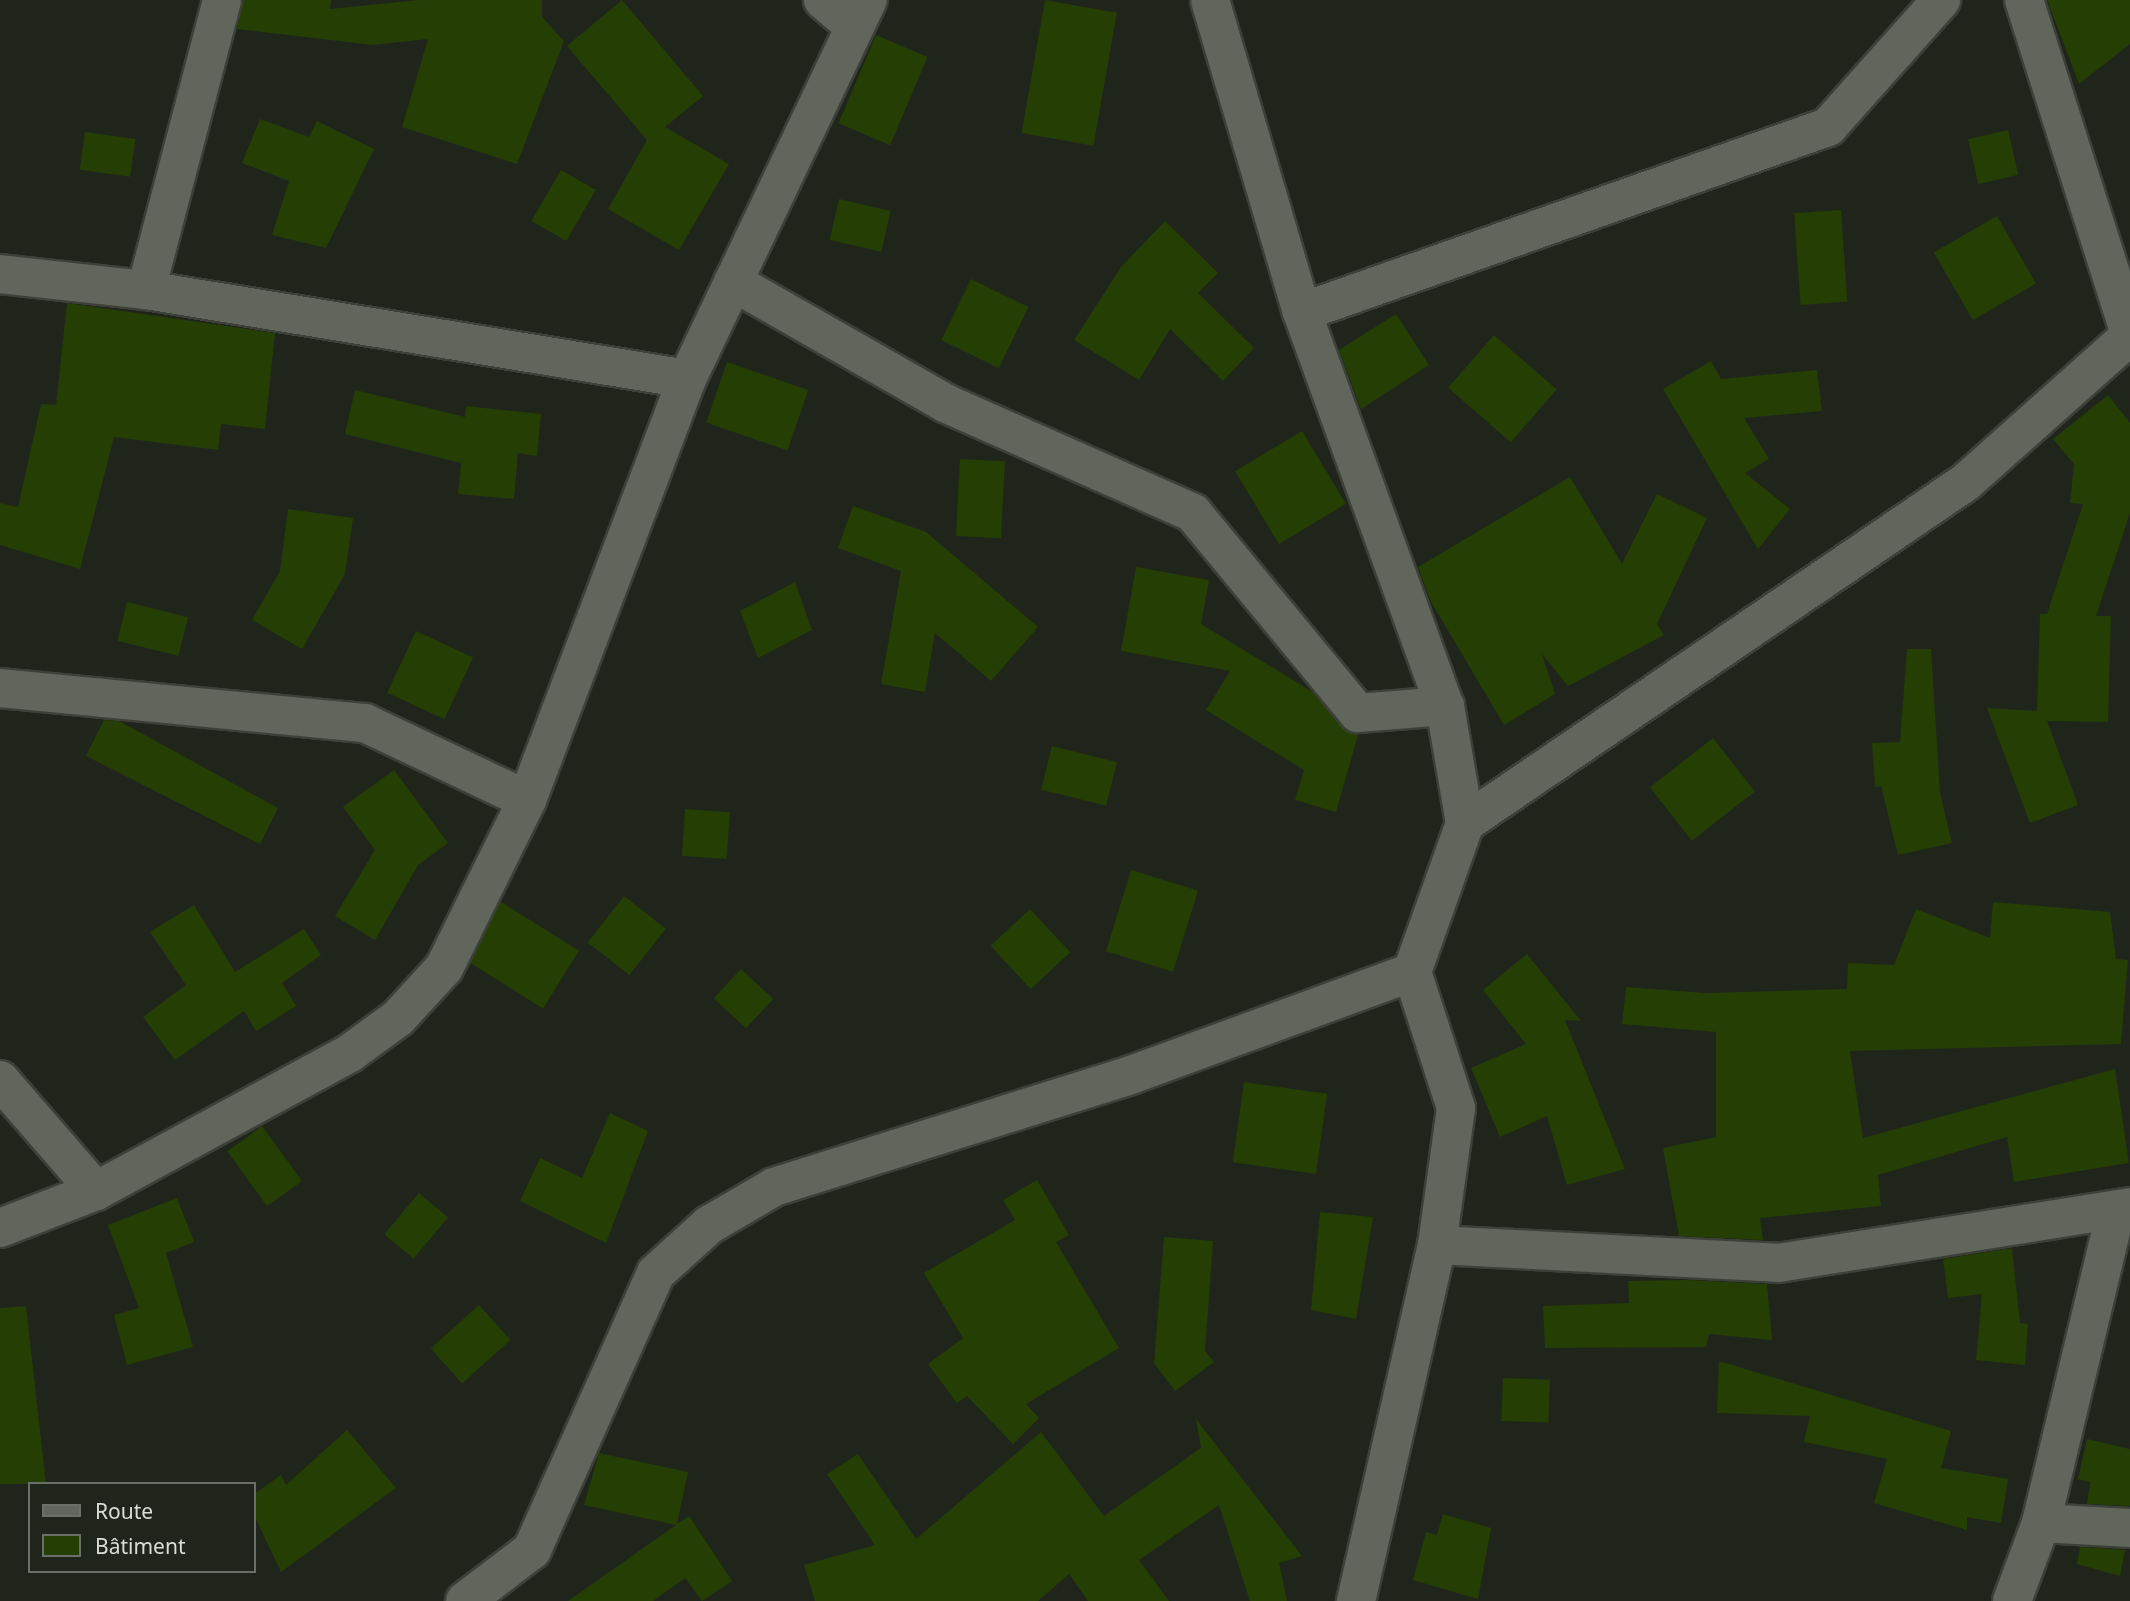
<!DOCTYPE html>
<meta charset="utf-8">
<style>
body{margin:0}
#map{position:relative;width:2130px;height:1601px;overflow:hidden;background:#20251c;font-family:"Noto Sans",sans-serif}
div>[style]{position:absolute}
.building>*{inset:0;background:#243e04;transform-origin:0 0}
.roads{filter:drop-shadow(2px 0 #3c4038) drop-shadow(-2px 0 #3c4038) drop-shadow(0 2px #3c4038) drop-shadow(0 -2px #3c4038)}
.minor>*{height:38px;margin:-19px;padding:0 19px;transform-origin:19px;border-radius:19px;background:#60665b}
span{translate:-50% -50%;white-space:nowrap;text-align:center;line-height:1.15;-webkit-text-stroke:6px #20251c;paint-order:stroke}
.legend{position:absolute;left:28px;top:1482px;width:228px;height:91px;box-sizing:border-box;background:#20251c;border:2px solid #6a6f67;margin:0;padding:9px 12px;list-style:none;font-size:21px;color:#d9ddd7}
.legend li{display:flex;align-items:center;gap:14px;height:35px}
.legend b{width:35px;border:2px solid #6a6f67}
</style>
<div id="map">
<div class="building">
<div style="clip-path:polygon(243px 0,331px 0,330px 9px,419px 0,542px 0,542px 17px,564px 41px,517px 164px,402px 127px,428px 39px,373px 45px,237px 29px)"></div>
<div style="clip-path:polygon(622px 0,703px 96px,665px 127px,729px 164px,679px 250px,608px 209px,647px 140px,567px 46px)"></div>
<div style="left:1045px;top:0;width:73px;height:135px;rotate:10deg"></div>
<div style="clip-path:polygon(2047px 0,2130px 0,2130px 44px,2079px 84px)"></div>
<div style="left:876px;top:35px;width:56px;height:96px;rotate:23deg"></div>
<div style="clip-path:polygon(260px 119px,309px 137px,317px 121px,374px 149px,326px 248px,272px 235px,289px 181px,242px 163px)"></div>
<div style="left:2008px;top:130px;width:46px;height:41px;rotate:77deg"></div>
<div style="left:85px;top:132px;width:51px;height:38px;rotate:8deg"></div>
<div style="left:561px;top:170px;width:40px;height:59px;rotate:30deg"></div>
<div style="left:839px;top:199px;width:53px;height:42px;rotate:13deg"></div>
<div style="left:1841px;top:210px;width:92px;height:47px;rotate:86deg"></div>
<div style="left:1997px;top:216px;width:78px;height:73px;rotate:60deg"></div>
<div style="clip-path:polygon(1165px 221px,1218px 273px,1198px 293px,1254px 348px,1223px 381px,1170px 329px,1139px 380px,1074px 340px,1121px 267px)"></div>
<div style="left:971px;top:279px;width:64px;height:68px;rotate:26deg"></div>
<div style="clip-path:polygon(67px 303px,275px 333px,265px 429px,221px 424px,218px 450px,114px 437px,80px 569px,0 545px,0 503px,18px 507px,41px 404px,56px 405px)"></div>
<div style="clip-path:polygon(1396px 314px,1429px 365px,1361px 409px,1339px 350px)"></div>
<div style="left:1494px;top:335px;width:83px;height:70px;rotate:41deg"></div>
<div style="clip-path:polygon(1711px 361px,1721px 379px,1817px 370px,1822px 411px,1744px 418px,1769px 459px,1745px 473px,1790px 509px,1758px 549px,1663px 389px)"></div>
<div style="left:727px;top:362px;width:86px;height:64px;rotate:19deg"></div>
<div style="clip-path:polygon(355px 390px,465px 417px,466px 406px,541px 414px,537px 456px,518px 453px,514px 499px,458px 494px,461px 463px,345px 434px)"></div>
<div style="clip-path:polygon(2108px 395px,2130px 423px,2130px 513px,2096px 616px,2111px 616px,2108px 722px,2047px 721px,2078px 805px,2030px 823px,1987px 708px,2037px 711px,2040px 614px,2047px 614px,2083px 504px,2070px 503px,2074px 464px,2053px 439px)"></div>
<div style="left:1302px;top:431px;width:85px;height:78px;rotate:59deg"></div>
<div style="left:960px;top:459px;width:45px;height:77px;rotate:3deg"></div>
<div style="clip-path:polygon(1570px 477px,1622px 564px,1657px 494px,1707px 518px,1657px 624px,1664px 635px,1568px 686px,1542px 654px,1555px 694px,1504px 725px,1430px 600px,1418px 567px)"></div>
<div style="clip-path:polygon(853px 506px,926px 532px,1038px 627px,991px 681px,935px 633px,925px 692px,881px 684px,901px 571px,838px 548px)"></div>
<div style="clip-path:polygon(288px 509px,353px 518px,345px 574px,302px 649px,252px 620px,280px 571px)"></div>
<div style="clip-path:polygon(1136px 567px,1209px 580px,1201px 624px,1311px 691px,1342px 727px,1358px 735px,1336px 812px,1295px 800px,1304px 770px,1206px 710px,1230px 671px,1121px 651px)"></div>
<div style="clip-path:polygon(795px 582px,812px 630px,758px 658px,740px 611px)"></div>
<div style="left:127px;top:602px;width:63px;height:40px;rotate:14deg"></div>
<div style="left:416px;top:631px;width:63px;height:68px;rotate:25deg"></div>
<div style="clip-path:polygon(1907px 649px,1931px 649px,1940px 793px,1952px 843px,1898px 855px,1881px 786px,1875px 787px,1872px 743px,1900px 742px)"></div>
<div style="clip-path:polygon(104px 720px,119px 721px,278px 808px,260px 844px,86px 756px)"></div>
<div style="left:1713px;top:738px;width:68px;height:80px;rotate:52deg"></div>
<div style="left:1052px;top:746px;width:67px;height:45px;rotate:14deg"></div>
<div style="clip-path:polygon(394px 770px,448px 843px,418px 865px,375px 940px,335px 916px,375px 850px,343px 807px)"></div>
<div style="left:685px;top:809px;width:45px;height:47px;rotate:4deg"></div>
<div style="left:1131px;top:870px;width:70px;height:85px;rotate:17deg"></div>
<div style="left:624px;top:896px;width:53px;height:59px;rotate:38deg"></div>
<div style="left:501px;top:902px;width:92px;height:68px;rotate:32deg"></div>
<div style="clip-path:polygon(1993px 902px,2110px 912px,2116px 959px,2128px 960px,2121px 1044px,1850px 1051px,1863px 1138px,2115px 1069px,2129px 1163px,2014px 1182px,2007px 1137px,1878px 1175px,1881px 1206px,1760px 1218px,1763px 1240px,1679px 1236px,1663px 1148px,1716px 1137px,1716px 1032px,1622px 1024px,1626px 987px,1705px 993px,1847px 989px,1848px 963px,1894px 965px,1916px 909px,1990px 938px)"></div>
<div style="clip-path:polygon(194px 905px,235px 972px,304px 929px,321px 955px,282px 983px,296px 1006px,256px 1031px,244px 1011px,175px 1060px,143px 1017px,186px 985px,150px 932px)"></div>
<div style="left:1030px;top:909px;width:59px;height:54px;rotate:47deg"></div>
<div style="clip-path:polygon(1527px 954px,1581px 1021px,1565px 1020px,1625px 1169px,1567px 1185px,1547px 1116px,1500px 1137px,1471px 1068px,1526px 1044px,1483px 990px)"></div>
<div style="left:741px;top:969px;width:44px;height:40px;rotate:43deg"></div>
<div style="left:1244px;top:1082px;width:84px;height:81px;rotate:8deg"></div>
<div style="clip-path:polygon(610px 1113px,648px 1131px,606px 1243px,520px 1201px,540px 1158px,582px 1178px)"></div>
<div style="left:262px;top:1126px;width:68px;height:43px;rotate:54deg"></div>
<div style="clip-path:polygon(1037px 1180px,1069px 1235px,1056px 1242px,1119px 1348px,1026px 1404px,1039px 1418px,1013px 1444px,967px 1396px,957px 1403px,928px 1364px,963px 1338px,924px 1273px,1015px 1220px,1003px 1200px)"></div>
<div style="left:419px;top:1193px;width:38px;height:54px;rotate:40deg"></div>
<div style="clip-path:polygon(177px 1198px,194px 1242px,166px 1253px,193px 1347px,127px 1365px,114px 1315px,139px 1308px,108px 1225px)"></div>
<div style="clip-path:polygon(1320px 1212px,1373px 1217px,1356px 1319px,1311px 1310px)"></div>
<div style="clip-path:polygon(1164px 1237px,1213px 1241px,1205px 1351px,1214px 1362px,1175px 1391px,1154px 1363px)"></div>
<div style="clip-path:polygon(2012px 1248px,2020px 1323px,2028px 1324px,2025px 1365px,1976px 1360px,1982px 1294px,1948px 1298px,1943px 1259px)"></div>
<div style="clip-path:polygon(1688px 1280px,1767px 1284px,1772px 1340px,1709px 1334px,1706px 1347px,1545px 1348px,1543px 1306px,1629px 1303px,1628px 1281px)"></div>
<div style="left:479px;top:1305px;width:47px;height:65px;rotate:48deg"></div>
<div style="clip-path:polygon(26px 1306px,46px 1484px,0 1484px,0 1308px)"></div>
<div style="clip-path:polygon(1719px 1361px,1951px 1431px,1941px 1468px,2008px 1479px,2001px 1523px,1967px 1517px,1967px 1530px,1874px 1503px,1887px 1459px,1804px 1442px,1810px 1416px,1717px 1413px)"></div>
<div style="left:1503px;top:1378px;width:47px;height:43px;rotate:2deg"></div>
<div style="clip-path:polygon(1196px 1419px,1302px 1556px,1279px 1563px,1287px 1601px,1250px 1601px,1219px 1505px,1139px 1560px,1169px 1601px,1088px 1601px,1069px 1574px,1038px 1601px,815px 1601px,804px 1565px,875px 1545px,827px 1474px,858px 1454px,916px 1539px,1041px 1432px,1104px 1516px,1201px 1448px)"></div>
<div style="clip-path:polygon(347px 1430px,396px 1488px,281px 1572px,254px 1515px,254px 1494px,281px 1475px,286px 1485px)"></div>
<div style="clip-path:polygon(2087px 1439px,2130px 1449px,2130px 1506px,2087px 1504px,2090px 1482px,2078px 1479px)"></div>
<div style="clip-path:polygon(599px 1453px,688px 1472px,677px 1524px,689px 1516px,732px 1581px,702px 1601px,685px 1578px,653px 1601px,568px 1601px,676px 1525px,584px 1505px)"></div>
<div style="clip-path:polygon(1443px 1514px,1491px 1528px,1478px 1599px,1413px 1580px,1426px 1532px,1437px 1535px)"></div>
<div style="clip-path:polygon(2080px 1547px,2125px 1550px,2120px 1576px,2077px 1564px)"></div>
</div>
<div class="roads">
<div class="minor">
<div style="left:823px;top:0;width:40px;rotate:40deg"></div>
<div style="left:1210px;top:0;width:325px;rotate:73.6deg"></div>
<div style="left:1302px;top:312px;width:419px;rotate:70.1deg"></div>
<div style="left:1445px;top:706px;width:119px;rotate:80.3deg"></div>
<div style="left:2024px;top:0;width:350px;rotate:72.4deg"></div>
<div style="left:0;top:274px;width:147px;rotate:6.3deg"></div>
<div style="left:146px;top:290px;width:548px;rotate:9.34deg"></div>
<div style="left:733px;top:282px;width:244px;rotate:29.7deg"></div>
<div style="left:945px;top:403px;width:271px;rotate:23.9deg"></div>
<div style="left:1193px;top:513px;width:259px;rotate:50.5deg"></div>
<div style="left:1358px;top:713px;width:87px;rotate:-4.6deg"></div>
<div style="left:146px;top:290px;width:300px;rotate:-75.3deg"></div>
<div style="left:1302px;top:312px;width:558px;rotate:-19.38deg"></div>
<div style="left:1828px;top:127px;width:170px;rotate:-48.3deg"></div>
<div style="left:0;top:688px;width:367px;rotate:5.5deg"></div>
<div style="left:365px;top:723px;width:179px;rotate:25.4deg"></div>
<div style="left:0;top:1080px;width:147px;rotate:49.1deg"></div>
<div style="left:0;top:1228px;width:103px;rotate:-21.1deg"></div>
<div style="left:96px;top:1191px;width:289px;rotate:-28.5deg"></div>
<div style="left:350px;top:1053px;width:59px;rotate:-36.1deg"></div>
<div style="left:398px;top:1018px;width:68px;rotate:-47.4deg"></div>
<div style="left:444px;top:968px;width:187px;rotate:-63.7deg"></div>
<div style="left:527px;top:800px;width:450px;rotate:-69.2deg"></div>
<div style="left:687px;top:379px;width:420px;rotate:-64.5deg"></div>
<div style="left:1437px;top:1245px;width:341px;rotate:3deg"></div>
<div style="left:1778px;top:1263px;width:356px;rotate:-9deg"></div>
<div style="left:2041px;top:1523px;width:89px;rotate:3.2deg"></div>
<div style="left:465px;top:1601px;width:84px;rotate:-37.3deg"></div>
<div style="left:532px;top:1550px;width:303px;rotate:-65.9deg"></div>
<div style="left:656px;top:1273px;width:72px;rotate:-42.2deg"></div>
<div style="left:709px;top:1225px;width:75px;rotate:-30.3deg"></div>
<div style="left:774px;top:1187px;width:374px;rotate:-17.4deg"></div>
<div style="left:1131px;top:1075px;width:299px;rotate:-20.1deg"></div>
<div style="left:1356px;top:1601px;width:365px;rotate:-77.2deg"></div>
<div style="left:1437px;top:1245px;width:138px;rotate:-82.1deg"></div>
<div style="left:1456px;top:1108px;width:143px;rotate:-107.9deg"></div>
<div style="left:1412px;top:972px;width:158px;rotate:-70.4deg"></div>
<div style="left:1465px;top:823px;width:606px;rotate:-34.24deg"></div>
<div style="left:1966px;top:482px;width:220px;rotate:-41.7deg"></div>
<div style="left:2012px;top:1601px;width:83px;rotate:-69.6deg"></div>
<div style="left:2041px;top:1523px;width:322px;rotate:-76.5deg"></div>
</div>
</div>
<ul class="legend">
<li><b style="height:9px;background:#60665b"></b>Route</li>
<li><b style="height:19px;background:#243e04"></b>Bâtiment</li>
</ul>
</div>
